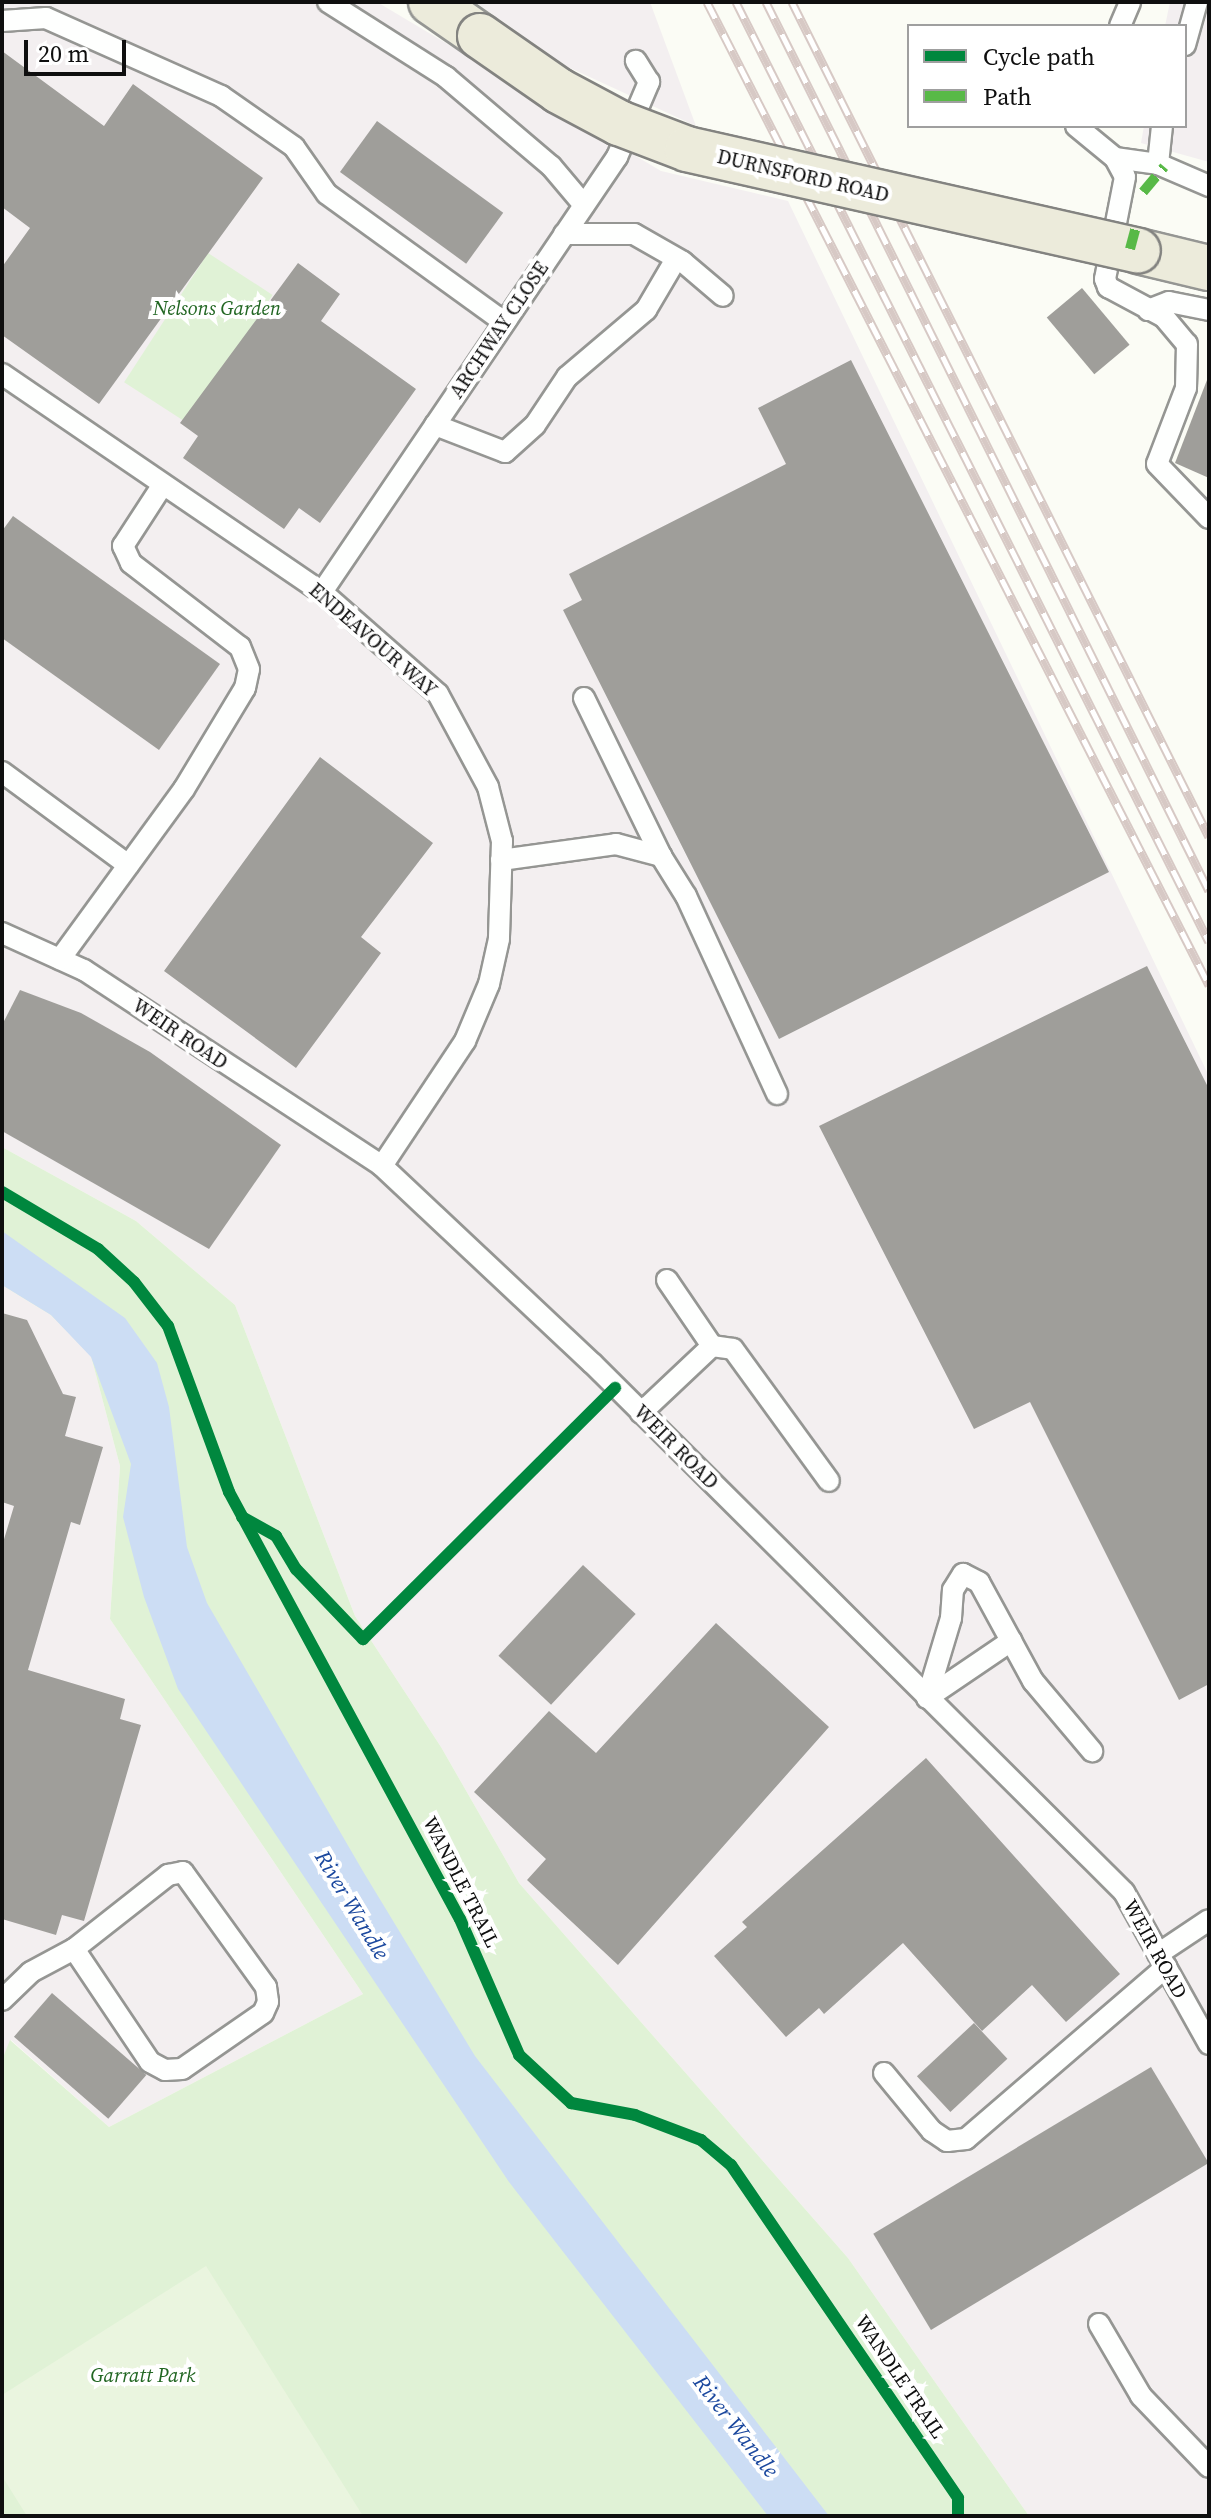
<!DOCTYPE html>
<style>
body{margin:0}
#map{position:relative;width:1211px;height:2518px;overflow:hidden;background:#fbfcf5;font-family:"Source Serif 4",serif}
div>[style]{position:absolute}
.industrial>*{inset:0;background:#f3eff0}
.green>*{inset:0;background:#e0f2d6;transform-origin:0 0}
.pitch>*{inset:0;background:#eaf5df}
.water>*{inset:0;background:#ccddf4}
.building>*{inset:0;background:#9f9e9a;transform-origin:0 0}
.roads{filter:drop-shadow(2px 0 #959693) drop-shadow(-2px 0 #959693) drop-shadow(0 2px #959693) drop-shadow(0 -2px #959693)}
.service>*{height:20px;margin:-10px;padding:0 10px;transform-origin:10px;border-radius:10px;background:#fefffe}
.primary>*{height:44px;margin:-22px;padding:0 22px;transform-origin:22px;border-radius:22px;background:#ecebdb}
.rail>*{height:9px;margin-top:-4.5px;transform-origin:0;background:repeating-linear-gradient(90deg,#fff 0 18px,#d7c9c5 0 36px);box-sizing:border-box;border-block:2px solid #d7c9c5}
.bridges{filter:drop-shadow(2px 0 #838380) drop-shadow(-2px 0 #838380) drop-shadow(0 2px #838380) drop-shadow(0 -2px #838380)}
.primary-bridge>*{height:44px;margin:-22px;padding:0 22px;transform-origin:22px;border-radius:22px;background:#ecebdb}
.quiet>*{height:10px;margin-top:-5px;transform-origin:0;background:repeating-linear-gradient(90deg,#58b947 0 20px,transparent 0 30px)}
.cycleway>*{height:12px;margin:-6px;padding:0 6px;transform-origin:6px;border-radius:6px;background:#00873e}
span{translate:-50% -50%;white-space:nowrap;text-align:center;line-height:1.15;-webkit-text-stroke:8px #fff;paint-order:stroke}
.street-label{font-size:20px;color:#0f0f0f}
.park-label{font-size:20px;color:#216622;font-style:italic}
.water-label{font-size:22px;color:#1b489e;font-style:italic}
.frame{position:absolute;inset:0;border:4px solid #0f0f0f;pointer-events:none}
.legend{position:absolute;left:907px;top:24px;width:280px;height:104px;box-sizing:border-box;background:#fff;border:2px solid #9f9f9f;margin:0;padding:10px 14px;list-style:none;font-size:24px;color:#0f0f0f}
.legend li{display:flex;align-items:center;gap:16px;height:40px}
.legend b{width:40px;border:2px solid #9f9f9f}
.scale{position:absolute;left:24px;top:40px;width:102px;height:36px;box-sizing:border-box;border:4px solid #0f0f0f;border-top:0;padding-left:10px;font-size:24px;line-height:28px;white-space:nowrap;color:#0f0f0f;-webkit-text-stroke:6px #fff;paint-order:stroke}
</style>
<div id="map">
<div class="industrial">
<div style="clip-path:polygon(2px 2px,377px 2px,661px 171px,788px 201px,1209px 1076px,1209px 2516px,1029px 2516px,848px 2258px,519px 1883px,441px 1747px,355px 1616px,235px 1305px,136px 1221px,2px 1147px)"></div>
<div style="clip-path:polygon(475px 2px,650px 2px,696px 126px,568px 67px)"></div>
<div style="clip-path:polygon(1170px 2px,1209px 2px,1209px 162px,1141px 143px,1144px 126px,1185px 126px,1185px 26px,1165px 26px)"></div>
<div style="clip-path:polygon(2px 1285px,51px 1315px,91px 1356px,120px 1466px,110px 1619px,363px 1994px,109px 2127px,11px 2040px,2px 2060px)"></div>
</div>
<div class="green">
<div style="left:208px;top:253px;width:77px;height:154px;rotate:33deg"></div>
<div style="clip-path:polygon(2px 1147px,136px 1221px,235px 1305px,355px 1616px,441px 1747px,519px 1883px,848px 2258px,1029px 2516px,2px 2516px,2px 2060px,10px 2040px,109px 2127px,363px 1994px,110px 1619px,120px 1466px,91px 1356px,51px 1315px,2px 1285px)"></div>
</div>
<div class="pitch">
<div style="clip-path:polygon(206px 2266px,363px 2516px,27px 2516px,2px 2476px,2px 2395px)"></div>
</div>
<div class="water">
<div style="clip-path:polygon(2px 1231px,125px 1318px,157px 1363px,169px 1407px,187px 1547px,207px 1603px,364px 1873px,475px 2056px,829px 2516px,768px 2516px,509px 2182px,178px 1689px,144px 1597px,123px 1517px,131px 1464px,91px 1357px,51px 1315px,2px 1285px)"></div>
</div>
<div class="building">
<div style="clip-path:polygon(2px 51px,104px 126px,133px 84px,263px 178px,99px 404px,2px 335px,2px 267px,30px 228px,2px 207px)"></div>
<div style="left:377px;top:121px;width:156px;height:63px;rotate:36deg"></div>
<div style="clip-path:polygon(298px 263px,340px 294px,321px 321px,416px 389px,320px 523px,299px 508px,284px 529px,183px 458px,198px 436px,180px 423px)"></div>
<div style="left:1082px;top:288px;width:74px;height:46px;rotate:50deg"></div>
<div style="clip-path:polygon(851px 360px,1109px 872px,779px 1039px,563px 610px,582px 600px,569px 574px,786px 464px,758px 408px)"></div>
<div style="clip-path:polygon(1207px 380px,1209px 380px,1209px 478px,1175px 463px)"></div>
<div style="clip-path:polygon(13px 516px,220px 664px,159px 750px,2px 638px,2px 531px)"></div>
<div style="clip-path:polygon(320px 757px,433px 843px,361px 937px,381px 953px,296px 1068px,164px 971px)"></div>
<div style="clip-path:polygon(1147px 966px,1209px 1089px,1209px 1684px,1179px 1700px,1030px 1402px,974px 1429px,819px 1126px)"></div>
<div style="clip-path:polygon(20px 990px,81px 1013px,150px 1052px,281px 1145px,209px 1249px,2px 1131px,2px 1025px)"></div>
<div style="clip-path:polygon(2px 1313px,27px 1320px,63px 1394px,76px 1397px,65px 1436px,103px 1447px,80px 1525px,71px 1522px,28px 1670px,125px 1699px,120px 1719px,141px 1725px,84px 1921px,62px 1915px,56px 1935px,2px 1919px,2px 1546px,14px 1506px,2px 1502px)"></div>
<div style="left:583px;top:1565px;width:72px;height:124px;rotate:43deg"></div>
<div style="clip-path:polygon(716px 1623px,829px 1727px,618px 1965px,527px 1880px,546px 1859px,474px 1792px,549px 1711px,596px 1753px)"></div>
<div style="clip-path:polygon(926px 1758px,1120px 1974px,1066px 2022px,1032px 1985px,982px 2031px,903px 1943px,824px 2014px,819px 2008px,786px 2037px,714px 1956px,747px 1927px,742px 1922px)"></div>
<div style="left:52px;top:1993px;width:125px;height:58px;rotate:41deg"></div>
<div style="left:974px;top:2023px;width:49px;height:78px;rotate:47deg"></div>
<div style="left:1151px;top:2067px;width:112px;height:324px;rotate:59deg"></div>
</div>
<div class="roads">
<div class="service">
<div style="left:328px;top:2px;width:140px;rotate:32.4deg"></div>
<div style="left:446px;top:77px;width:138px;rotate:40.3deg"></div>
<div style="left:551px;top:166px;width:51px;rotate:49.8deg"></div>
<div style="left:2px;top:21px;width:44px;rotate:-3.9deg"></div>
<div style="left:46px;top:18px;width:192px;rotate:24deg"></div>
<div style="left:221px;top:96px;width:89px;rotate:34.9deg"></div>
<div style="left:294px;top:147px;width:57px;rotate:54.9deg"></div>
<div style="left:327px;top:194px;width:218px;rotate:35.9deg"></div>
<div style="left:1120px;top:26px;width:26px;rotate:-67deg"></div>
<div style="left:1185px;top:45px;width:45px;rotate:-74.4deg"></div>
<div style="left:1076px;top:126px;width:50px;rotate:39.4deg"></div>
<div style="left:1115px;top:158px;width:43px;rotate:7.9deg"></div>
<div style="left:1158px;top:164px;width:56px;rotate:23.3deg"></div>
<div style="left:1115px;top:158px;width:21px;rotate:62deg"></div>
<div style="left:1125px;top:177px;width:104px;rotate:101.1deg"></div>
<div style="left:1105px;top:279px;width:9px;rotate:69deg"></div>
<div style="left:1108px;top:287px;width:64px;rotate:28.2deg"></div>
<div style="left:1164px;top:317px;width:35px;rotate:50deg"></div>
<div style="left:1187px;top:344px;width:44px;rotate:91.3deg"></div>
<div style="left:1186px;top:388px;width:81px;rotate:110.9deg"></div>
<div style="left:1157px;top:464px;width:75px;rotate:46.1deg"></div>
<div style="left:1158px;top:164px;width:38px;rotate:-84deg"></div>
<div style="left:564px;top:234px;width:70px"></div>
<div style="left:634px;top:234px;width:56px;rotate:29.7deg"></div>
<div style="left:683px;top:262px;width:52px;rotate:40.4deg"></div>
<div style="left:1148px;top:310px;width:22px;rotate:-21deg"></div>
<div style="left:1169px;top:302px;width:41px;rotate:11.3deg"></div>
<div style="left:2px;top:374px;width:387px;rotate:34.3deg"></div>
<div style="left:322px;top:592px;width:154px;rotate:41.3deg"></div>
<div style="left:438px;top:694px;width:106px;rotate:61.7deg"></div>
<div style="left:488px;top:787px;width:56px;rotate:75.5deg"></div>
<div style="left:502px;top:841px;width:98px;rotate:91.8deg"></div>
<div style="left:499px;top:939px;width:46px;rotate:102.5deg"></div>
<div style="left:489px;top:984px;width:62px;rotate:112.8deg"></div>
<div style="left:465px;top:1041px;width:150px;rotate:123.6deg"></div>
<div style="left:435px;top:425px;width:75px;rotate:21.1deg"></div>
<div style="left:505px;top:452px;width:40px;rotate:-42deg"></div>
<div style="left:535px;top:425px;width:58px;rotate:-56.3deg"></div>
<div style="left:567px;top:377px;width:104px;rotate:-40.3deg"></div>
<div style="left:646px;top:310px;width:59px;rotate:-59.5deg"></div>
<div style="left:322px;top:592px;width:526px;rotate:-55.86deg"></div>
<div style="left:617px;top:157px;width:82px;rotate:-66.9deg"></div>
<div style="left:649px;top:82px;width:25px;rotate:-122deg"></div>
<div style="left:584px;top:698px;width:176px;rotate:64deg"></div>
<div style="left:2px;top:772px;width:157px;rotate:36.4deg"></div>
<div style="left:501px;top:860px;width:116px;rotate:-7.9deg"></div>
<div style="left:616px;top:844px;width:47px;rotate:14.9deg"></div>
<div style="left:661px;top:856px;width:47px;rotate:58deg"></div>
<div style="left:686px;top:896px;width:218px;rotate:65.3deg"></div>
<div style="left:2px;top:933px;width:90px;rotate:24.3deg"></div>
<div style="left:84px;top:970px;width:357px;rotate:33.3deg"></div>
<div style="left:382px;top:1166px;width:288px;rotate:43.2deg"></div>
<div style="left:592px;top:1363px;width:750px;rotate:44.84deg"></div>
<div style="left:1124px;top:1892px;width:174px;rotate:60.8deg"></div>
<div style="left:60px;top:959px;width:210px;rotate:-53.9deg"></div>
<div style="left:184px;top:789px;width:118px;rotate:-58.9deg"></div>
<div style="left:245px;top:688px;width:19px;rotate:-78deg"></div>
<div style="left:249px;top:669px;width:24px;rotate:-112deg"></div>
<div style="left:240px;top:647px;width:138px;rotate:-142.4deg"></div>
<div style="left:131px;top:563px;width:19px;rotate:-115deg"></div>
<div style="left:123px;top:546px;width:72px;rotate:-57deg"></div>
<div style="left:667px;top:1280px;width:80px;rotate:55.7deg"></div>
<div style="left:641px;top:1413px;width:98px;rotate:-43.3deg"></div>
<div style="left:712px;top:1346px;width:21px;rotate:8deg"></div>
<div style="left:733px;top:1349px;width:163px;rotate:54deg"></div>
<div style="left:927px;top:1698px;width:84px;rotate:-73.3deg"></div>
<div style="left:951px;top:1618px;width:28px;rotate:-86deg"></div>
<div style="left:953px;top:1590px;width:19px;rotate:-58deg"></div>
<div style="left:963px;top:1574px;width:18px;rotate:27deg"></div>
<div style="left:979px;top:1582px;width:113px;rotate:61.4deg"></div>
<div style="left:1033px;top:1681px;width:92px;rotate:49.9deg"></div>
<div style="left:927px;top:1698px;width:102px;rotate:-34.2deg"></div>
<div style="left:1158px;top:1954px;width:61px;rotate:-33.7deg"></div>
<div style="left:2px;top:2000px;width:40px;rotate:-44deg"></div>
<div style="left:31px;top:1972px;width:49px;rotate:-28.1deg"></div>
<div style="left:74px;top:1949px;width:120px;rotate:-38.2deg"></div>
<div style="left:168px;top:1875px;width:15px;rotate:-11deg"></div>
<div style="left:183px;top:1872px;width:142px;rotate:54.2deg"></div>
<div style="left:266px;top:1987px;width:15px;rotate:82deg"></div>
<div style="left:268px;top:2002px;width:12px;rotate:114deg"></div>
<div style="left:263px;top:2013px;width:98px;rotate:145.3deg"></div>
<div style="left:182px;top:2069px;width:17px;rotate:177deg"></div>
<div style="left:165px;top:2070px;width:17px;rotate:-152deg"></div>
<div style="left:150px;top:2062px;width:136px;rotate:-123.9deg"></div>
<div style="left:884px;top:2073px;width:75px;rotate:50.4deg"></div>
<div style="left:932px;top:2131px;width:18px;rotate:34deg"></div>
<div style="left:947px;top:2141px;width:19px;rotate:-6deg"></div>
<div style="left:966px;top:2139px;width:264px;rotate:-40.7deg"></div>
<div style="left:1099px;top:2324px;width:83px;rotate:59.7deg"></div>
<div style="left:1141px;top:2396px;width:98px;rotate:46.2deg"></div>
</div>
<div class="primary">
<div style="left:431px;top:2px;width:60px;rotate:34.8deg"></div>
<div style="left:1138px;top:251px;width:73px;rotate:13.5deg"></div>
</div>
</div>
<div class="rail">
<div style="left:707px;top:2px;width:1104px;rotate:62.95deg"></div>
<div style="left:736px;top:2px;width:1052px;rotate:63.29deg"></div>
<div style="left:766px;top:2px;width:993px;rotate:63.51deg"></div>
<div style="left:792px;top:2px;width:933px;rotate:63.46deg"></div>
</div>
<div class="bridges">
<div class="primary-bridge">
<div style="left:480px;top:36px;width:96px;rotate:34.8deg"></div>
<div style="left:559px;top:91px;width:68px;rotate:28.1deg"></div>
<div style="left:619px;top:123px;width:73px;rotate:20.9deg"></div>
<div style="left:687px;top:149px;width:462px;rotate:12.7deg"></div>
</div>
</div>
<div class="quiet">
<div style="left:1143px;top:192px;width:33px;rotate:-50deg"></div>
<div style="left:1130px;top:249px;width:24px;rotate:-75deg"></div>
</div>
<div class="cycleway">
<div style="left:2px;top:1192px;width:112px;rotate:30.7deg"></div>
<div style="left:98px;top:1249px;width:49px;rotate:42.5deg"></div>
<div style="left:134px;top:1282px;width:56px;rotate:52.3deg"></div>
<div style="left:168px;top:1326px;width:177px;rotate:69.8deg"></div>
<div style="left:229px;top:1492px;width:485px;rotate:61.6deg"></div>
<div style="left:460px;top:1919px;width:148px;rotate:66.5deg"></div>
<div style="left:519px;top:2055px;width:71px;rotate:42.7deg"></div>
<div style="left:571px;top:2103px;width:65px;rotate:10.6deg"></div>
<div style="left:635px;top:2115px;width:71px;rotate:20.7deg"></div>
<div style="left:701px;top:2140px;width:39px;rotate:40deg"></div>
<div style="left:731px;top:2165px;width:403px;rotate:55.7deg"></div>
<div style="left:958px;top:2498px;width:18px;rotate:90deg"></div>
<div style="left:242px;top:1517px;width:39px;rotate:29deg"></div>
<div style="left:276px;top:1536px;width:39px;rotate:59deg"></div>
<div style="left:296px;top:1569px;width:97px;rotate:46.3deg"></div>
<div style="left:363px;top:1639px;width:356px;rotate:-44.9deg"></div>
</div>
<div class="street-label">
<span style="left:803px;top:176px;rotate:13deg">DURNSFORD ROAD</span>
<span style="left:499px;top:330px;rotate:-56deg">ARCHWAY CLOSE</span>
<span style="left:373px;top:640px;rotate:41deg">ENDEAVOUR WAY</span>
<span style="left:180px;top:1034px;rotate:34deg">WEIR ROAD</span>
<span style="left:676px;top:1447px;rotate:45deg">WEIR ROAD</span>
<span style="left:461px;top:1882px;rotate:63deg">WANDLE TRAIL</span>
<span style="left:1155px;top:1949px;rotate:61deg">WEIR ROAD</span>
<span style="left:900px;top:2377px;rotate:56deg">WANDLE TRAIL</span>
</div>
<div class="park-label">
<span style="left:217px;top:308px">Nelsons Garden</span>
<span style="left:143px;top:2375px">Garratt Park</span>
</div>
<div class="water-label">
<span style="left:352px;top:1905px;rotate:59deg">River Wandle</span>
<span style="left:736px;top:2426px;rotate:52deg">River Wandle</span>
</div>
<div class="frame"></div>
<ul class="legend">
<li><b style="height:10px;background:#00873e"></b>Cycle path</li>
<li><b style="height:10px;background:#58b947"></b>Path</li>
</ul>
<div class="scale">20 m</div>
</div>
